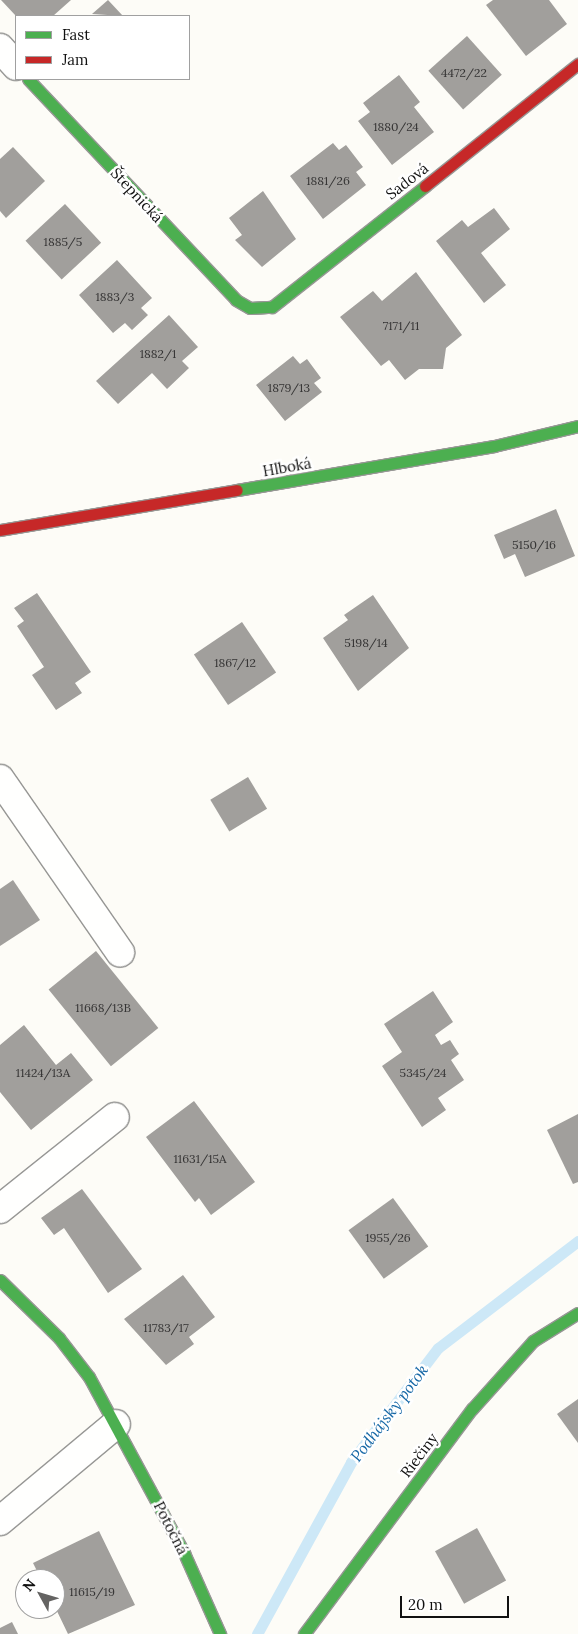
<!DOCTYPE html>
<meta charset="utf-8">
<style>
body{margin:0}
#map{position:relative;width:578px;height:1634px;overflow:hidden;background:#fdfcf7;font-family:Lora,serif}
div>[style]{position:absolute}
.stream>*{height:11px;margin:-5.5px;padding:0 5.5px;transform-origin:5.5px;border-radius:5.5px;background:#cde8f7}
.building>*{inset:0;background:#a19f9c;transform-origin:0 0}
.roads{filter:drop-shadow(1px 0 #979795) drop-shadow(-1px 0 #979795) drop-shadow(0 1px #979795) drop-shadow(0 -1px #979795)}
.street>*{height:28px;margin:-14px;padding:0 14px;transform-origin:14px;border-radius:14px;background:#fffffe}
.fast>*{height:11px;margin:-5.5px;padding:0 5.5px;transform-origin:5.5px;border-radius:5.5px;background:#4caf50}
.jam>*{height:11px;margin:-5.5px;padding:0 5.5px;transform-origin:5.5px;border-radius:5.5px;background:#c62828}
span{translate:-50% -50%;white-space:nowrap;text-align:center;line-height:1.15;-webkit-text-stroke:5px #fff;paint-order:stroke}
.number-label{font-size:12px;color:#353434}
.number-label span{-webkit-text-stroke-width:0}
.street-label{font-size:15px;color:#111}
.water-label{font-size:16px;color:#1768a6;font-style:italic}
.legend{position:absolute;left:15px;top:15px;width:175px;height:65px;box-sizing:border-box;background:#fff;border:1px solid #a0a0a0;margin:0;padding:6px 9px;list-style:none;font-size:15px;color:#111}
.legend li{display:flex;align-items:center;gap:10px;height:25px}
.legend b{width:25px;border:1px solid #a0a0a0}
.north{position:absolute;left:15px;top:1569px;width:50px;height:50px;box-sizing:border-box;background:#fff;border:1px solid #a0a0a0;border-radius:50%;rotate:309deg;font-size:14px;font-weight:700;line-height:20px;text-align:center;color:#111}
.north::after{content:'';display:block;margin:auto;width:18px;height:22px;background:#646362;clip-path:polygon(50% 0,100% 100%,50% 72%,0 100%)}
.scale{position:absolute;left:400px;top:1596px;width:109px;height:22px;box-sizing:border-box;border:2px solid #111;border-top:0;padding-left:6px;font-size:15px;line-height:18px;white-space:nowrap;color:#111;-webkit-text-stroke:4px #fff;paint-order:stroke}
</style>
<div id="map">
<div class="stream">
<div style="left:257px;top:1634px;width:196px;rotate:-61.3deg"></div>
<div style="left:351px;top:1462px;width:143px;rotate:-52.7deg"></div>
<div style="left:438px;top:1348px;width:176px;rotate:-37.4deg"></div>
</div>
<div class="building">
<div style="clip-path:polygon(1px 0,71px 0,53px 16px,16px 16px)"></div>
<div style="clip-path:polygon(108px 0,123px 16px,92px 14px)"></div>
<div style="clip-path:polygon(493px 0,549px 0,567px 24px,526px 56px,486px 5px)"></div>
<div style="left:467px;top:36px;width:52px;height:52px;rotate:48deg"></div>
<div style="clip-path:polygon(399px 75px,420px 102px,414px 107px,434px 132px,392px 165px,358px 121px,370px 112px,363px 103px)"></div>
<div style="clip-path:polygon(333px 143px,339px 150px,346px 145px,363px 167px,356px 172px,366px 185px,323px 219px,290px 176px)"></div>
<div style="clip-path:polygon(13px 147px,45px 181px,6px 218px,0 211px,0 159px)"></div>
<div style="clip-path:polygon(263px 191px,296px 239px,262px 267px,235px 240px,242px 235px,229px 218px)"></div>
<div style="left:65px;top:204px;width:53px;height:54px;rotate:47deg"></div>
<div style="clip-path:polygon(494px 208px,510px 229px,481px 253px,506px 285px,484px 303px,436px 241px,462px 220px,468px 227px)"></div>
<div style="clip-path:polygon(117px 260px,152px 298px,141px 308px,148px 315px,132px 330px,125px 323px,113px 333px,79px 295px)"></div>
<div style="clip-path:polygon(416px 272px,462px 335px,446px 348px,443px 369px,419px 369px,405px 380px,389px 360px,381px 366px,340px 317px,373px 291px,382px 301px)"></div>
<div style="clip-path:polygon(169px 315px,198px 347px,182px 361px,189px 368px,167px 389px,152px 373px,118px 404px,96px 381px)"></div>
<div style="clip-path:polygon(293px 356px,300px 364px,307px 359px,321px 378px,314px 383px,322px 392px,285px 421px,256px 385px)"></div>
<div style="clip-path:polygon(556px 509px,575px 556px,525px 577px,515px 554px,504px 559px,494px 535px)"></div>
<div style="clip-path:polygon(37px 593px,91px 672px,75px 683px,82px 693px,56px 710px,32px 675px,44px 667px,17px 626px,24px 621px,14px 608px)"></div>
<div style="clip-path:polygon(373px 595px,409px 648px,358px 691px,323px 638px,348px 620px,344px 615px)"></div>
<div style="left:242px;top:622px;width:61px;height:58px;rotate:56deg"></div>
<div style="left:248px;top:777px;width:37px;height:44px;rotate:59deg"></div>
<div style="clip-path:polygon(13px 880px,40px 920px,0 946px,0 889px)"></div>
<div style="left:96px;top:951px;width:99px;height:61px;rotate:51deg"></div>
<div style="clip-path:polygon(433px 991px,453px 1022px,435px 1035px,441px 1045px,450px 1040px,459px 1054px,451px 1060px,464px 1080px,438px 1098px,446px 1110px,422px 1127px,382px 1066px,402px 1052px,384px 1024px)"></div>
<div style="clip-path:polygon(24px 1025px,56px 1065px,71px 1053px,93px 1080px,31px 1130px,0 1092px,0 1045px)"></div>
<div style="clip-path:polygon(194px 1101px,255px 1182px,211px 1215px,199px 1198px,195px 1202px,146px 1137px)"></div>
<div style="clip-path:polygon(578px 1114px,578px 1182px,573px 1184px,547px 1130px)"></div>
<div style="clip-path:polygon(82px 1189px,142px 1269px,108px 1293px,64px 1228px,54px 1235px,41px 1218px)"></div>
<div style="left:393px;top:1198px;width:60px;height:55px;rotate:54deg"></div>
<div style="clip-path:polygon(183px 1275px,215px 1317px,189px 1337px,194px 1344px,166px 1365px,124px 1319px)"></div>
<div style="clip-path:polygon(578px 1399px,578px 1443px,557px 1414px)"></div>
<div style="left:477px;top:1528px;width:60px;height:48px;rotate:61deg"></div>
<div style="clip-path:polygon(99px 1531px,135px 1605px,68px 1634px,55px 1607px,55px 1579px,41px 1579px,33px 1563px)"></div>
<div style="clip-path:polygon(12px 1622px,18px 1634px,0 1634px,0 1628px)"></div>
</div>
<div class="roads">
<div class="street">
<div style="left:0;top:48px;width:24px;rotate:48deg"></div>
<div style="left:0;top:779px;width:211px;rotate:55.3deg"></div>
<div style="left:0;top:1209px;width:147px;rotate:-38.7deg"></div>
<div style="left:0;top:1521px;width:151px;rotate:-39.9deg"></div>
</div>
<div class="fast">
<div style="left:28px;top:79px;width:303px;rotate:46.7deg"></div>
<div style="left:236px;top:300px;width:16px;rotate:30deg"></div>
<div style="left:250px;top:308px;width:22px;rotate:-3deg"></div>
<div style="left:272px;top:307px;width:195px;rotate:-38.3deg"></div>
<div style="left:237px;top:490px;width:261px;rotate:-9.7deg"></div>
<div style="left:494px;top:446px;width:86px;rotate:-13.4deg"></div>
<div style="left:0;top:1280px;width:83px;rotate:44.5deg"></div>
<div style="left:59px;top:1338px;width:49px;rotate:52.4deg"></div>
<div style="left:89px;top:1377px;width:200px;rotate:61.6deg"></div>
<div style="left:184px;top:1553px;width:89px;rotate:66deg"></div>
<div style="left:304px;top:1634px;width:281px;rotate:-53.3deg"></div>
<div style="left:472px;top:1409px;width:91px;rotate:-48.1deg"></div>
<div style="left:533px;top:1341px;width:53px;rotate:-31.9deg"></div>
</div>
<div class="jam">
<div style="left:425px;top:186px;width:196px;rotate:-38.6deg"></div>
<div style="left:0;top:530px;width:240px;rotate:-9.6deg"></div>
</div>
</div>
<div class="number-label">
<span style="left:464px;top:73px">4472/22</span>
<span style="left:396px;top:127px">1880/24</span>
<span style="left:328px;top:181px">1881/26</span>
<span style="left:63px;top:242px">1885/5</span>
<span style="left:115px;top:297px">1883/3</span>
<span style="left:401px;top:326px">7171/11</span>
<span style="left:158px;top:354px">1882/1</span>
<span style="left:289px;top:388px">1879/13</span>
<span style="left:534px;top:545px">5150/16</span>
<span style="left:366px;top:643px">5198/14</span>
<span style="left:235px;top:663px">1867/12</span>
<span style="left:103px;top:1008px">11668/13B</span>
<span style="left:43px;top:1073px">11424/13A</span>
<span style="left:423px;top:1073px">5345/24</span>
<span style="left:200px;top:1159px">11631/15A</span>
<span style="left:388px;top:1238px">1955/26</span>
<span style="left:166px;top:1328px">11783/17</span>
<span style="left:92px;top:1592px">11615/19</span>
</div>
<div class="street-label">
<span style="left:407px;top:181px;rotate:-38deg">Sadová</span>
<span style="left:137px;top:195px;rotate:47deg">Štepnická</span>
<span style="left:287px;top:467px;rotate:-10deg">Hlboká</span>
<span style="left:419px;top:1455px;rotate:-53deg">Riečiny</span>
<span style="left:171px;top:1528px;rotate:63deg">Potočná</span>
</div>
<div class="water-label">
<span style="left:389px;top:1413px;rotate:-53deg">Podhájsky potok</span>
</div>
<ul class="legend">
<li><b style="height:6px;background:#4caf50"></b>Fast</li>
<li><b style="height:6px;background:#c62828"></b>Jam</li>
</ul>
<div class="north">N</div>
<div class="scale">20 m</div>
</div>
